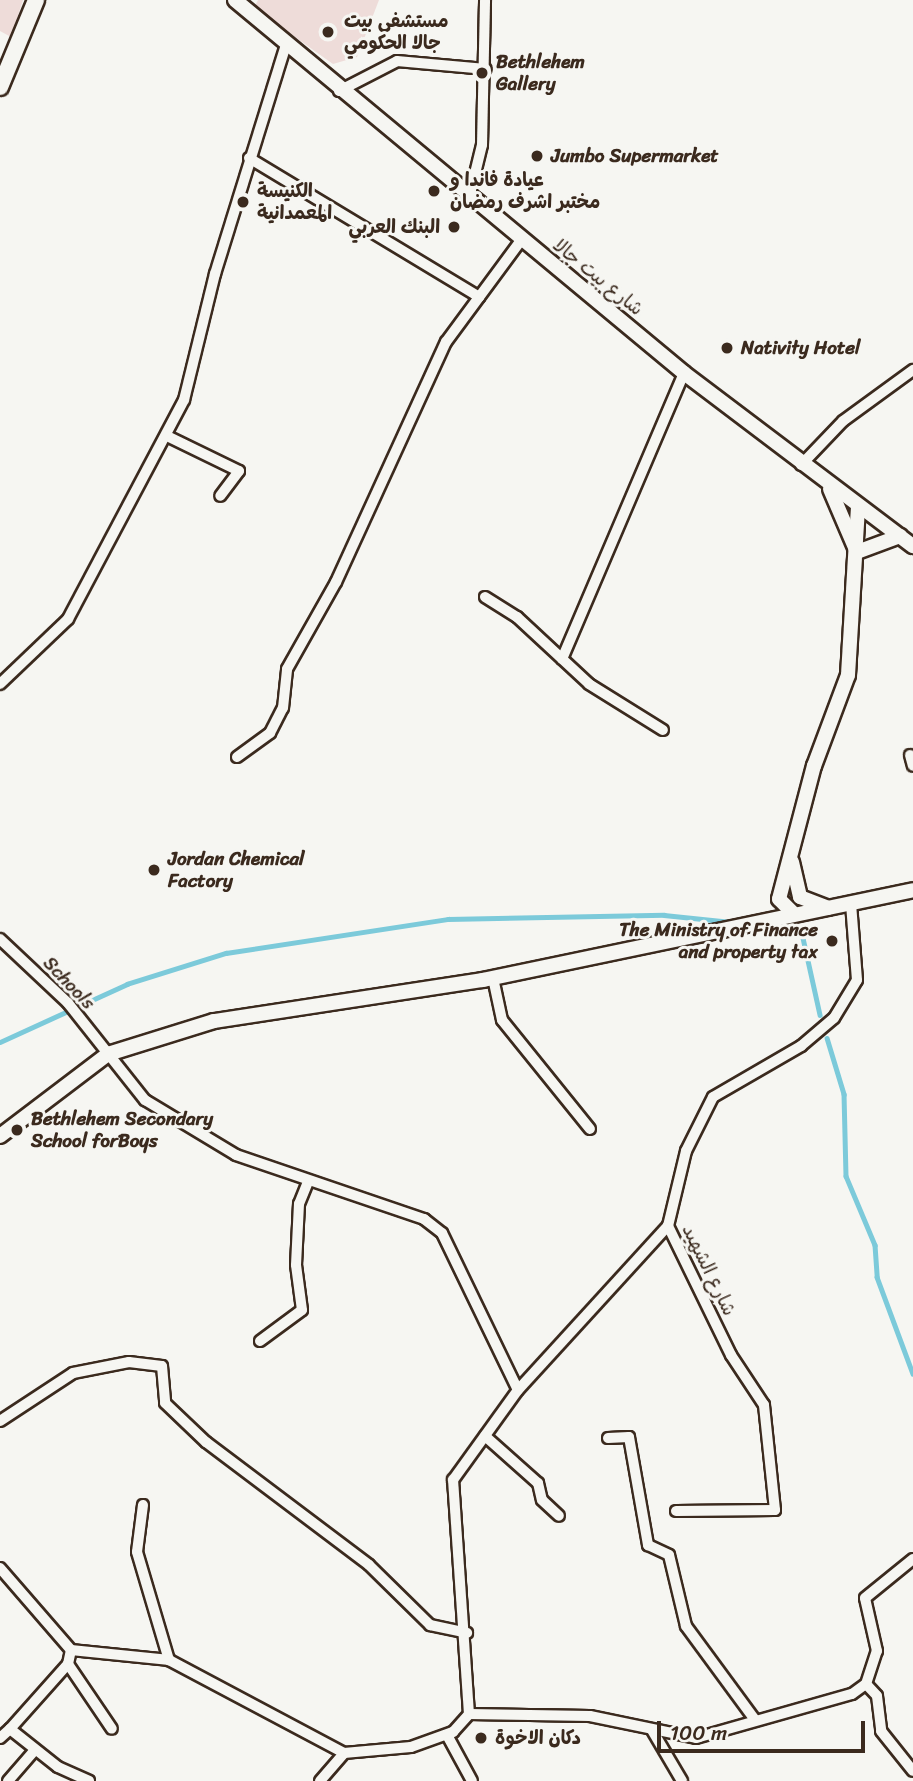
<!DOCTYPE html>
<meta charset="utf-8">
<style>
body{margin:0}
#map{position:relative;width:913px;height:1781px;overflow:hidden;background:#f6f6f2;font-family:Sriracha,"Playpen Sans Arabic",sans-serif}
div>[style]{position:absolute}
.built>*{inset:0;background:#eedcd9}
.stream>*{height:4.5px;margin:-2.25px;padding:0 2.25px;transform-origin:2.25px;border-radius:2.25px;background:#7ccada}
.roads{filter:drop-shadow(2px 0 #3b2a1e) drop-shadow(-2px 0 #3b2a1e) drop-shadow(0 2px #3b2a1e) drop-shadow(0 -2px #3b2a1e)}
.minor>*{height:10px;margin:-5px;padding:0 5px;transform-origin:5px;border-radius:5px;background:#f6f6f2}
.tertiary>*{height:14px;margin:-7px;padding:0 7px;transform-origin:7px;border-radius:7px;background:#f6f6f2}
.secondary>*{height:16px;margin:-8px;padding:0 8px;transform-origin:8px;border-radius:8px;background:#f6f6f2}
.dots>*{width:19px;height:19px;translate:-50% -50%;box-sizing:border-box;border:4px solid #f6f6f2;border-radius:50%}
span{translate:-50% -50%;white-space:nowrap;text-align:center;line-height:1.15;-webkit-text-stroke:6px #f6f6f2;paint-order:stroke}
.poi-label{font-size:19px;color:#3b2a1e;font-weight:700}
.left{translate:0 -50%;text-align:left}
.right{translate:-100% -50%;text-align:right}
.street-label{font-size:19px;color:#3b2a1e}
.scale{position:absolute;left:657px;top:1721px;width:208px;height:32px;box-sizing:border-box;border:4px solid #3b2a1e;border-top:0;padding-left:9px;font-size:21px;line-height:24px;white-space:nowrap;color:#3b2a1e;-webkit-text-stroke:5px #f6f6f2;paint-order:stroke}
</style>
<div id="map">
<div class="built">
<div style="clip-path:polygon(0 0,23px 0,11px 37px,0 31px)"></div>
<div style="clip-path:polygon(258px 0,379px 0,357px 57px,333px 64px,254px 8px)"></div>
</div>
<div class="stream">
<div style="left:768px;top:926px;width:33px;rotate:5deg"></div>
<div style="left:801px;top:929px;width:88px;rotate:77.5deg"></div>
<div style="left:827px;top:1038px;width:59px;rotate:73.1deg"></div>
<div style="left:844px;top:1094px;width:82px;rotate:88.6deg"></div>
<div style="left:846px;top:1176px;width:75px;rotate:67.2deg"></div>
<div style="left:875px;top:1245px;width:32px;rotate:86deg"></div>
<div style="left:877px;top:1277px;width:103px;rotate:69.6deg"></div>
<div style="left:0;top:1042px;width:140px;rotate:-24.5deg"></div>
<div style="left:127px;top:984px;width:104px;rotate:-17.4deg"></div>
<div style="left:226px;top:953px;width:225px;rotate:-8.7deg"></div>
<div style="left:448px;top:919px;width:216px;rotate:-1.1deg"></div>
<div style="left:664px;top:915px;width:67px;rotate:6deg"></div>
</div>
<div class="roads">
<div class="minor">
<div style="left:339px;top:91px;width:65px;rotate:-27.3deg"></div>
<div style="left:397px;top:61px;width:89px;rotate:5.1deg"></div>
<div style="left:249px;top:158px;width:269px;rotate:31.1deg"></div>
<div style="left:471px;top:190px;width:46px;rotate:-76.3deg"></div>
<div style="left:482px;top:145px;width:145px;rotate:-88.8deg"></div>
<div style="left:167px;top:436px;width:80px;rotate:25.9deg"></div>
<div style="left:239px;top:471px;width:31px;rotate:127deg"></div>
<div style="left:801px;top:465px;width:61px;rotate:-46.3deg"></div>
<div style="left:843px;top:421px;width:87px;rotate:-36.1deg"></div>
<div style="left:485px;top:597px;width:38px;rotate:32deg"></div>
<div style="left:517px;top:617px;width:98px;rotate:42.9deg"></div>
<div style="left:589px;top:684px;width:87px;rotate:31.9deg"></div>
<div style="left:562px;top:659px;width:311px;rotate:-66.9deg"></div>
<div style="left:0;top:684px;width:94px;rotate:-43.7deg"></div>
<div style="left:68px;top:619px;width:248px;rotate:-62.1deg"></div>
<div style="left:184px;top:400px;width:130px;rotate:-76.2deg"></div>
<div style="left:215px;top:274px;width:240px;rotate:-72.8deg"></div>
<div style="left:910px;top:755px;width:11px;rotate:75deg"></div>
<div style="left:237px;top:757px;width:41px;rotate:-36deg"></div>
<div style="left:270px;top:733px;width:28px;rotate:-63deg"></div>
<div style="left:283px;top:708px;width:39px;rotate:-84deg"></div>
<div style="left:287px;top:669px;width:100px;rotate:-60.6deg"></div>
<div style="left:336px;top:582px;width:264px;rotate:-65.4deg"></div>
<div style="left:446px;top:342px;width:128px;rotate:-53.6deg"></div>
<div style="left:0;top:939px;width:93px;rotate:43.3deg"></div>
<div style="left:68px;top:1003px;width:124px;rotate:51.6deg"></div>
<div style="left:145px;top:1100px;width:106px;rotate:31.1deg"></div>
<div style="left:236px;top:1155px;width:199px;rotate:18.8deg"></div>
<div style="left:424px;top:1219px;width:23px;rotate:38deg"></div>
<div style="left:442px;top:1233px;width:174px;rotate:64.2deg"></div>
<div style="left:493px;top:978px;width:43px;rotate:77.9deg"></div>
<div style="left:502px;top:1020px;width:140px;rotate:51.1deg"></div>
<div style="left:260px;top:1341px;width:52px;rotate:-36.4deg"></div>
<div style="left:302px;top:1310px;width:45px;rotate:-97.6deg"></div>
<div style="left:296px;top:1265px;width:61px;rotate:-87.2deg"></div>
<div style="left:299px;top:1204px;width:22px;rotate:-68deg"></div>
<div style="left:0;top:1421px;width:87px;rotate:-33.3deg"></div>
<div style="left:73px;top:1373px;width:57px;rotate:-11.1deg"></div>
<div style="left:129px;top:1362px;width:33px;rotate:7deg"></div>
<div style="left:162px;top:1366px;width:37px;rotate:85deg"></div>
<div style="left:165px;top:1403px;width:57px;rotate:43.6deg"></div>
<div style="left:206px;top:1442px;width:204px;rotate:37deg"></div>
<div style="left:369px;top:1565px;width:86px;rotate:44.5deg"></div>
<div style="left:430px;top:1625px;width:38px;rotate:12deg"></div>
<div style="left:485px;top:1436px;width:71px;rotate:41.6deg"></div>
<div style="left:538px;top:1483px;width:17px;rotate:77deg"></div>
<div style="left:542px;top:1500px;width:23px;rotate:43deg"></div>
<div style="left:608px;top:1438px;width:21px;rotate:-3deg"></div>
<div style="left:629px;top:1437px;width:110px;rotate:80deg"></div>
<div style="left:648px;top:1545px;width:23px;rotate:25deg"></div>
<div style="left:669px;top:1555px;width:73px;rotate:76.5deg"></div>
<div style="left:686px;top:1626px;width:117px;rotate:53.7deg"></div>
<div style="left:143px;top:1505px;width:47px;rotate:97.3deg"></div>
<div style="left:137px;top:1552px;width:113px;rotate:73.5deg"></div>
<div style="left:676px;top:1511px;width:99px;rotate:-0.6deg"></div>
<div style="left:775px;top:1510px;width:106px;rotate:-96deg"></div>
<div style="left:764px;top:1405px;width:60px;rotate:-123.4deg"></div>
<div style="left:731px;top:1355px;width:144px;rotate:-116deg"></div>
<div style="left:668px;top:1226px;width:77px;rotate:-76.5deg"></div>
<div style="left:686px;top:1151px;width:60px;rotate:-63.4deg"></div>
<div style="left:713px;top:1097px;width:102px;rotate:-30.1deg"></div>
<div style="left:801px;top:1046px;width:43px;rotate:-40.3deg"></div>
<div style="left:834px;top:1018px;width:44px;rotate:-58.8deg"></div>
<div style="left:857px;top:980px;width:77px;rotate:-94.5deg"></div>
<div style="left:0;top:1568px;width:108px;rotate:49.1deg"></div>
<div style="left:71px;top:1650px;width:99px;rotate:5.8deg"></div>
<div style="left:169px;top:1660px;width:198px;rotate:28deg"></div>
<div style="left:344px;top:1753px;width:67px;rotate:-5.1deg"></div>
<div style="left:411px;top:1747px;width:45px;rotate:-19.7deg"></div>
<div style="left:453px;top:1732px;width:24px;rotate:-48deg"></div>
<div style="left:469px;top:1714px;width:235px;rotate:-93.9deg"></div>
<div style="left:453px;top:1480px;width:111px;rotate:-54.2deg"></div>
<div style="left:518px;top:1390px;width:222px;rotate:-47.6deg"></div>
<div style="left:68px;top:1664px;width:78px;rotate:55.9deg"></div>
<div style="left:866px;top:1684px;width:16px;rotate:47deg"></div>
<div style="left:877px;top:1696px;width:35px;rotate:83deg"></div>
<div style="left:881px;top:1731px;width:51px;rotate:51.3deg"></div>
<div style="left:469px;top:1714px;width:121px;rotate:0.9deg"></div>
<div style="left:590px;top:1716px;width:108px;rotate:11.7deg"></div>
<div style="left:696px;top:1738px;width:162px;rotate:-15.8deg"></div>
<div style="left:852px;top:1694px;width:17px;rotate:-36deg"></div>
<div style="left:866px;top:1684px;width:35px;rotate:-72deg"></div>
<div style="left:877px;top:1651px;width:54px;rotate:-102.8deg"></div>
<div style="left:865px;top:1598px;width:62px;rotate:-39.1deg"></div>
<div style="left:10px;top:1729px;width:87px;rotate:-48.3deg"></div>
<div style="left:68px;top:1664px;width:14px;rotate:-78deg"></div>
<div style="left:652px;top:1730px;width:59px;rotate:59.5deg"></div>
<div style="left:447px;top:1735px;width:52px;rotate:61.5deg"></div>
<div style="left:0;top:1738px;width:13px;rotate:-42deg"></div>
<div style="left:10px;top:1729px;width:61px;rotate:38.4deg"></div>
<div style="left:58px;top:1767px;width:34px;rotate:24deg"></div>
<div style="left:8px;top:1781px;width:40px;rotate:-49deg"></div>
<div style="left:320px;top:1781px;width:37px;rotate:-49deg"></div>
</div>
<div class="tertiary">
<div style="left:235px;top:0;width:584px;rotate:39.72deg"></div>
<div style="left:684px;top:373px;width:287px;rotate:37.1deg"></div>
<div style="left:830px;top:489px;width:69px;rotate:66.8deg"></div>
<div style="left:857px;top:552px;width:46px;rotate:-20.4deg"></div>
<div style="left:792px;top:862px;width:36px;rotate:77deg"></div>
<div style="left:800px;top:897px;width:30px;rotate:21deg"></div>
<div style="left:794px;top:914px;width:21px;rotate:-135deg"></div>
<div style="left:779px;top:899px;width:138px;rotate:-75.3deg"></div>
<div style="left:814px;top:766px;width:97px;rotate:-69.5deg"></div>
<div style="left:848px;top:675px;width:167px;rotate:-86.6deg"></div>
<div style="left:0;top:1136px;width:136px;rotate:-37.2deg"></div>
<div style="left:108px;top:1054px;width:111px;rotate:-17.3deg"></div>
<div style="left:214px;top:1021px;width:272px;rotate:-8.7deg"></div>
<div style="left:483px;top:980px;width:439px;rotate:-11.8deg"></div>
</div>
<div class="secondary">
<div style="left:0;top:87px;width:94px;rotate:-67.5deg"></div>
</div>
</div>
<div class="dots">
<div style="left:328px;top:32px;background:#3b2a1e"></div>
<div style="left:482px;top:73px;background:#3b2a1e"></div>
<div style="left:537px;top:156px;background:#3b2a1e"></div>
<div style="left:434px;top:191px;background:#3b2a1e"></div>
<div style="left:243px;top:202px;background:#3b2a1e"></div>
<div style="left:454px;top:227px;background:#3b2a1e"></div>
<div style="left:727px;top:348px;background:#3b2a1e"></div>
<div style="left:154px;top:870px;background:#3b2a1e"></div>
<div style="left:832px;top:941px;background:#3b2a1e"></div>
<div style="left:17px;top:1130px;background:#3b2a1e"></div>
<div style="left:481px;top:1738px;background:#3b2a1e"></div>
</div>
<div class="poi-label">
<span class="left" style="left:344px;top:32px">مستشفى بيت<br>جالا الحكومي</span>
<span class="left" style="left:496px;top:73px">Bethlehem<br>Gallery</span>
<span class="left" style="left:551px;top:156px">Jumbo Supermarket</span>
<span class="left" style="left:450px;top:191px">عيادة فاندا و<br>مختبر اشرف رمضان</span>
<span class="left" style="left:257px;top:202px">الكنيسة<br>المعمدانية</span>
<span class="right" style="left:440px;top:227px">البنك العربي</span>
<span class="left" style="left:741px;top:348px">Nativity Hotel</span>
<span class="left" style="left:168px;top:870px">Jordan Chemical<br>Factory</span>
<span class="right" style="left:818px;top:941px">The Ministry of Finance<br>and property tax</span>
<span class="left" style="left:31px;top:1130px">Bethlehem Secondary<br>School forBoys</span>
<span class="left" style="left:495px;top:1738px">دكان الاخوة</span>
</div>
<div class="street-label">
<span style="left:598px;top:277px;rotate:39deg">شارع بيت جالا</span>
<span style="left:69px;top:983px;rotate:46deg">Schools</span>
<span style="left:709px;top:1270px;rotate:64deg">شارع الشهيد</span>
</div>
<div class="scale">100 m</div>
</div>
